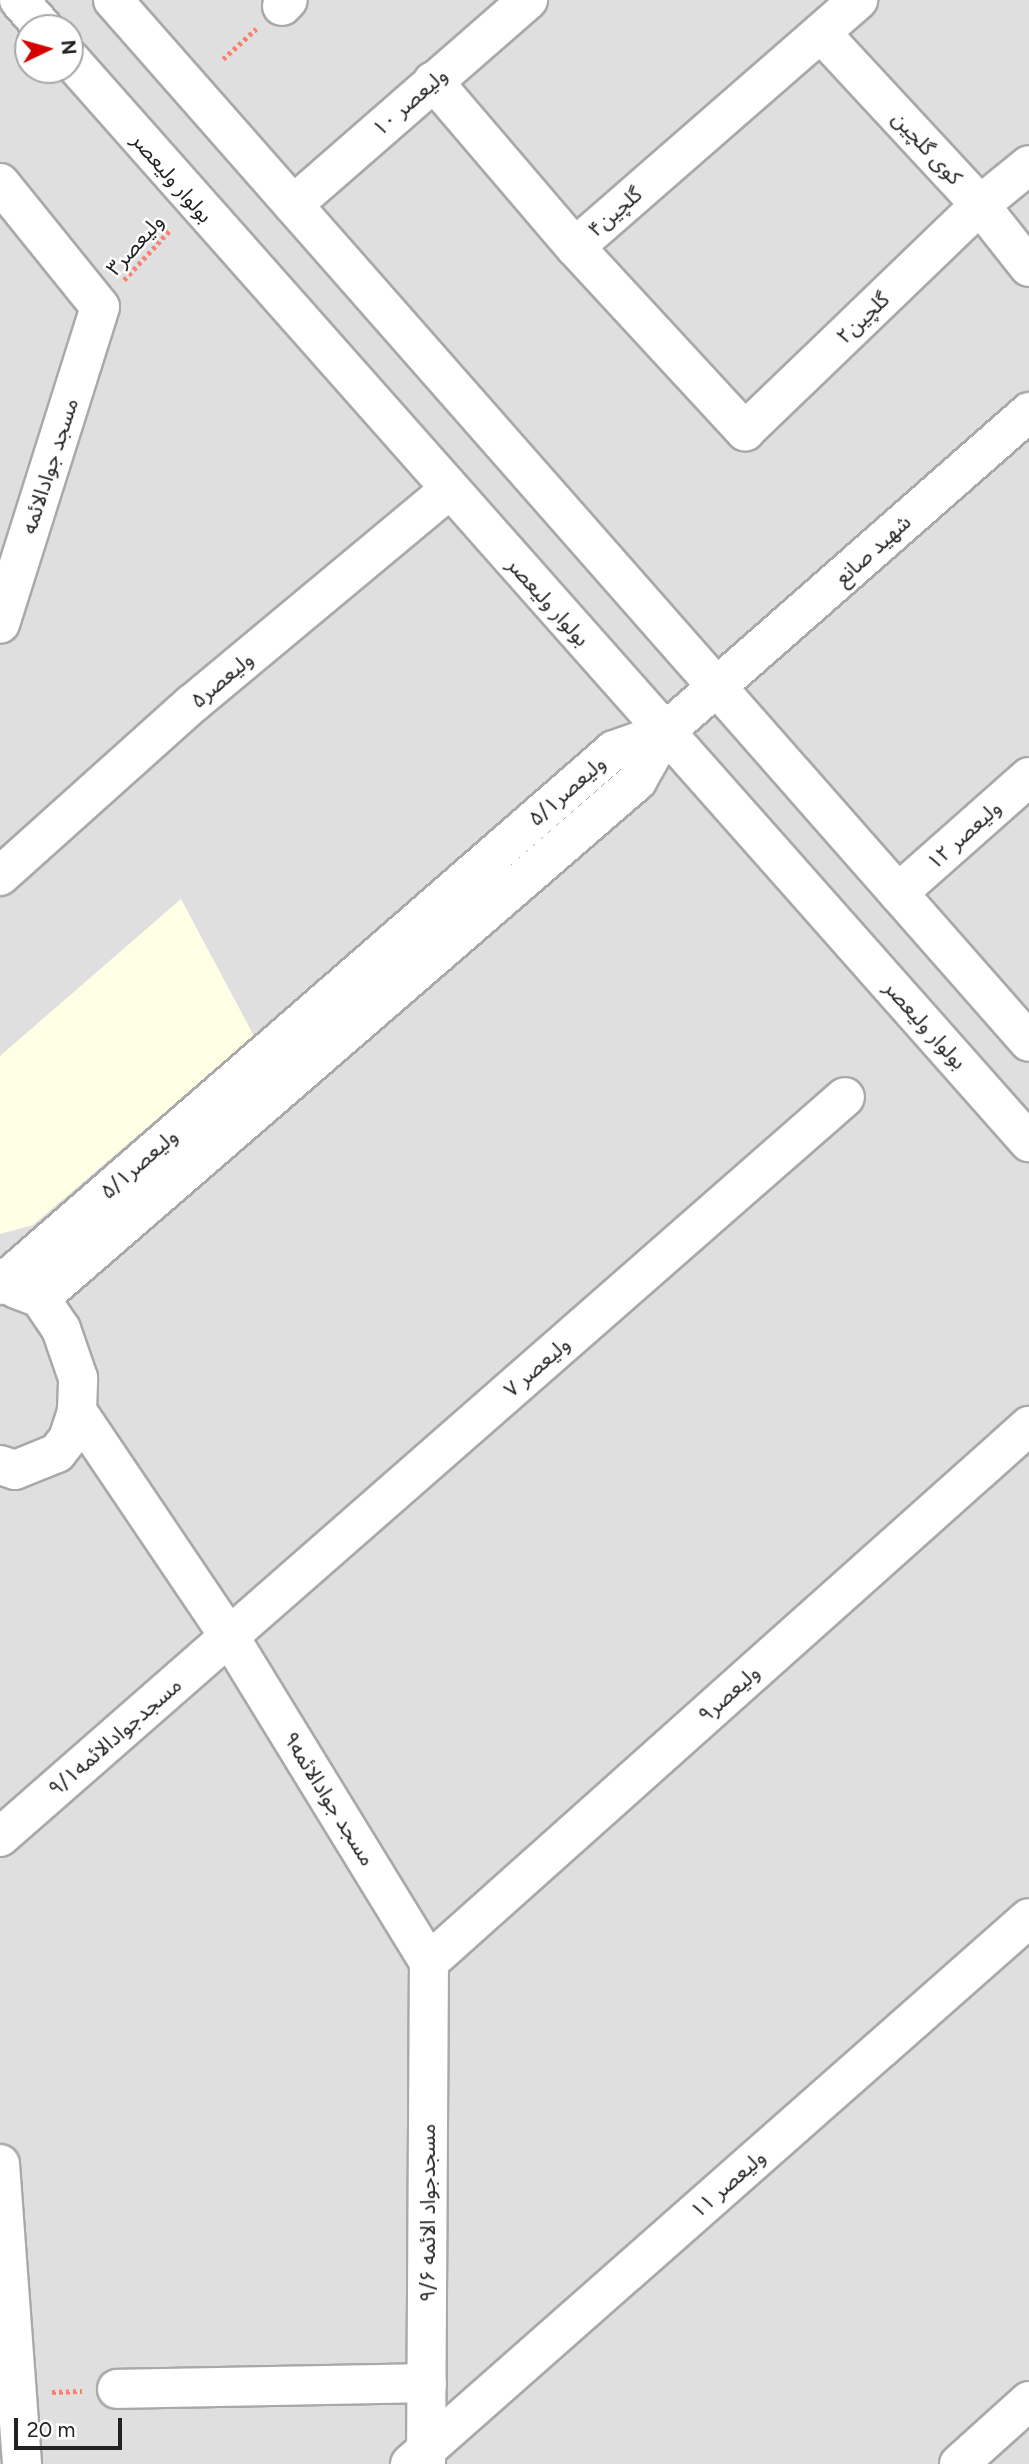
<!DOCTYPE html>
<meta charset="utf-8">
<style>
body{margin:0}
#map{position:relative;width:1029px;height:2464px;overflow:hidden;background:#f2efe9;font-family:Figtree,"Noto Sans Arabic",sans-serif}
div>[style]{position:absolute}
.residential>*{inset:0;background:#e0dfdf}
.education>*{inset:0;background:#ffffe5}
.path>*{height:4.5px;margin-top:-2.25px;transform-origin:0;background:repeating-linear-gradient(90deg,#fa8072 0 3.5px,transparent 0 7px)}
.roads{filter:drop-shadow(2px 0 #a9a9a9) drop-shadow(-2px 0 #a9a9a9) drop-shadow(0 2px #a9a9a9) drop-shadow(0 -2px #a9a9a9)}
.minor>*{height:38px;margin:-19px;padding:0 19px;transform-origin:19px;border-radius:19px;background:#fff}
span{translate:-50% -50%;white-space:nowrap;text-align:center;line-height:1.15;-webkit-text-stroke:5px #fff;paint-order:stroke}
.street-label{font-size:21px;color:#222}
.north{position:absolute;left:14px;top:14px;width:70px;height:70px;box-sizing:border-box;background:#fff;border:2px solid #a7a7a7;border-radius:50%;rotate:85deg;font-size:19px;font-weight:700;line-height:28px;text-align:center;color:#222}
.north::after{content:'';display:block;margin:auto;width:24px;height:32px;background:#d40000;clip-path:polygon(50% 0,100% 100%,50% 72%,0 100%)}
.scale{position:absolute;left:14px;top:2418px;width:108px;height:32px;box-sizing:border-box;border:4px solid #222;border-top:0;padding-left:9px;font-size:21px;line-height:24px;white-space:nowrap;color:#222;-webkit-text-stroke:5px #fff;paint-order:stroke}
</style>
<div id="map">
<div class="residential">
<div style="clip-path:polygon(evenodd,0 0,1029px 0,1029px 2464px,0 2464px,0 0,28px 28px,70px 28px,70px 70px,28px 70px,28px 28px)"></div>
</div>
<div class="education">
<div style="clip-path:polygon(181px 899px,254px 1036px,33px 1225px,0 1234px,0 1056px)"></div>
</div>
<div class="path">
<div style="left:223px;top:59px;width:45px;rotate:-42.3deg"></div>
<div style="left:124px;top:280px;width:68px;rotate:-47.4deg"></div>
<div style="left:52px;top:2392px;width:30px;rotate:-2deg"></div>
</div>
<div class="roads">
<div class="minor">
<div style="left:19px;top:0;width:37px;rotate:49deg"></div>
<div style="left:113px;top:0;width:1387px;rotate:48.68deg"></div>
<div style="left:282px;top:6px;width:8px;rotate:-45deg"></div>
<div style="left:821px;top:33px;width:234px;rotate:47.2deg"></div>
<div style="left:980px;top:205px;width:79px;rotate:51.7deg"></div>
<div style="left:70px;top:59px;width:1447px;rotate:48.48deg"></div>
<div style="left:433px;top:81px;width:218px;rotate:49.5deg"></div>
<div style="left:575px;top:247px;width:251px;rotate:47.3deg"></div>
<div style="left:745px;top:431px;width:326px;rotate:-43.9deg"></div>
<div style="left:980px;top:205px;width:63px;rotate:-39.2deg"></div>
<div style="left:0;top:183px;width:159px;rotate:51.1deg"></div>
<div style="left:100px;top:307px;width:332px;rotate:107.5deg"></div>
<div style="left:293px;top:205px;width:312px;rotate:-41.1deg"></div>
<div style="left:575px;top:247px;width:376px;rotate:-41.1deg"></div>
<div style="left:0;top:876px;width:258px;rotate:-41.9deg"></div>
<div style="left:192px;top:704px;width:334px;rotate:-39.8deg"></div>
<div style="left:898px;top:893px;width:175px;rotate:-41.5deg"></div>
<div style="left:0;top:1285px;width:814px;rotate:-41.07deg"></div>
<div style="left:614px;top:750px;width:54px;rotate:-19.4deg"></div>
<div style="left:665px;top:732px;width:485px;rotate:-41.3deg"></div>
<div style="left:40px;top:1298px;width:790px;rotate:-40.89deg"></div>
<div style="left:637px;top:781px;width:56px;rotate:-60.3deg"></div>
<div style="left:77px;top:1411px;width:272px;rotate:56deg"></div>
<div style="left:229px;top:1636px;width:382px;rotate:58.5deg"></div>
<div style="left:0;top:1465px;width:16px;rotate:18deg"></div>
<div style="left:15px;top:1470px;width:45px;rotate:-22deg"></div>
<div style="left:57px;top:1453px;width:18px;rotate:-52deg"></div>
<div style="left:68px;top:1439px;width:29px;rotate:-72deg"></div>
<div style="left:77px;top:1411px;width:33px;rotate:-88deg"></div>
<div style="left:78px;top:1378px;width:52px;rotate:-109.1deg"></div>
<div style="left:61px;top:1329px;width:37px;rotate:-124deg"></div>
<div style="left:40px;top:1298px;width:26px;rotate:-159deg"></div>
<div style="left:0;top:1837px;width:1123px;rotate:-41.21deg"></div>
<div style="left:429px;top:1962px;width:805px;rotate:-41.78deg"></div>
<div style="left:0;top:2164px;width:301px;rotate:85.8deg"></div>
<div style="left:117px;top:2389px;width:310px;rotate:-1.1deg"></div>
<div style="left:410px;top:2464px;width:825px;rotate:-41.41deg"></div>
<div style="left:426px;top:2464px;width:502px;rotate:-89.66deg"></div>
<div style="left:959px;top:2464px;width:94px;rotate:-42deg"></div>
</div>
</div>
<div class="street-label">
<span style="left:410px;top:102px;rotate:-41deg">ولیعصر ۱۰</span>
<span style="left:927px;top:148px;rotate:47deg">کوی گلچین</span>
<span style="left:172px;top:178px;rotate:49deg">بولوار ولیعصر</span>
<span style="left:615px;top:212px;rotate:-41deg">گلچین۴</span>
<span style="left:135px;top:245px;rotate:-48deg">ولیعصر۳</span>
<span style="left:863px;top:318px;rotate:-44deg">گلچین۲</span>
<span style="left:50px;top:466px;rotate:-72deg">مسجد جوادالائمه</span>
<span style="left:873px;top:550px;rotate:-42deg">شهید صانع</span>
<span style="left:548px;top:602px;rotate:48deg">بولوار ولیعصر</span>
<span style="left:222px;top:680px;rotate:-40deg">ولیعصر۵</span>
<span style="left:567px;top:791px;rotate:-41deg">ولیعصر۵/۱</span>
<span style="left:964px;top:835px;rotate:-42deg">ولیعصر ۱۲</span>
<span style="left:925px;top:1025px;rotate:48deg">بولوار ولیعصر</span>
<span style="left:139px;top:1164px;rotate:-41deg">ولیعصر۵/۱</span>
<span style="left:537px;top:1367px;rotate:-41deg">ولیعصر ۷</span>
<span style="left:729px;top:1694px;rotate:-42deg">ولیعصر۹</span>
<span style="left:115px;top:1737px;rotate:-41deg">مسجدجوادالائمه۹/۱</span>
<span style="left:329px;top:1799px;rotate:58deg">مسجد جوادالائمه۹</span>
<span style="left:728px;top:2184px;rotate:-41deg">ولیعصر ۱۱</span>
<span style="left:428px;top:2213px;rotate:-90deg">مسجدجواد الائمه ۹/۶</span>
</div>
<div class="north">N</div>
<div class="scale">20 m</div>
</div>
